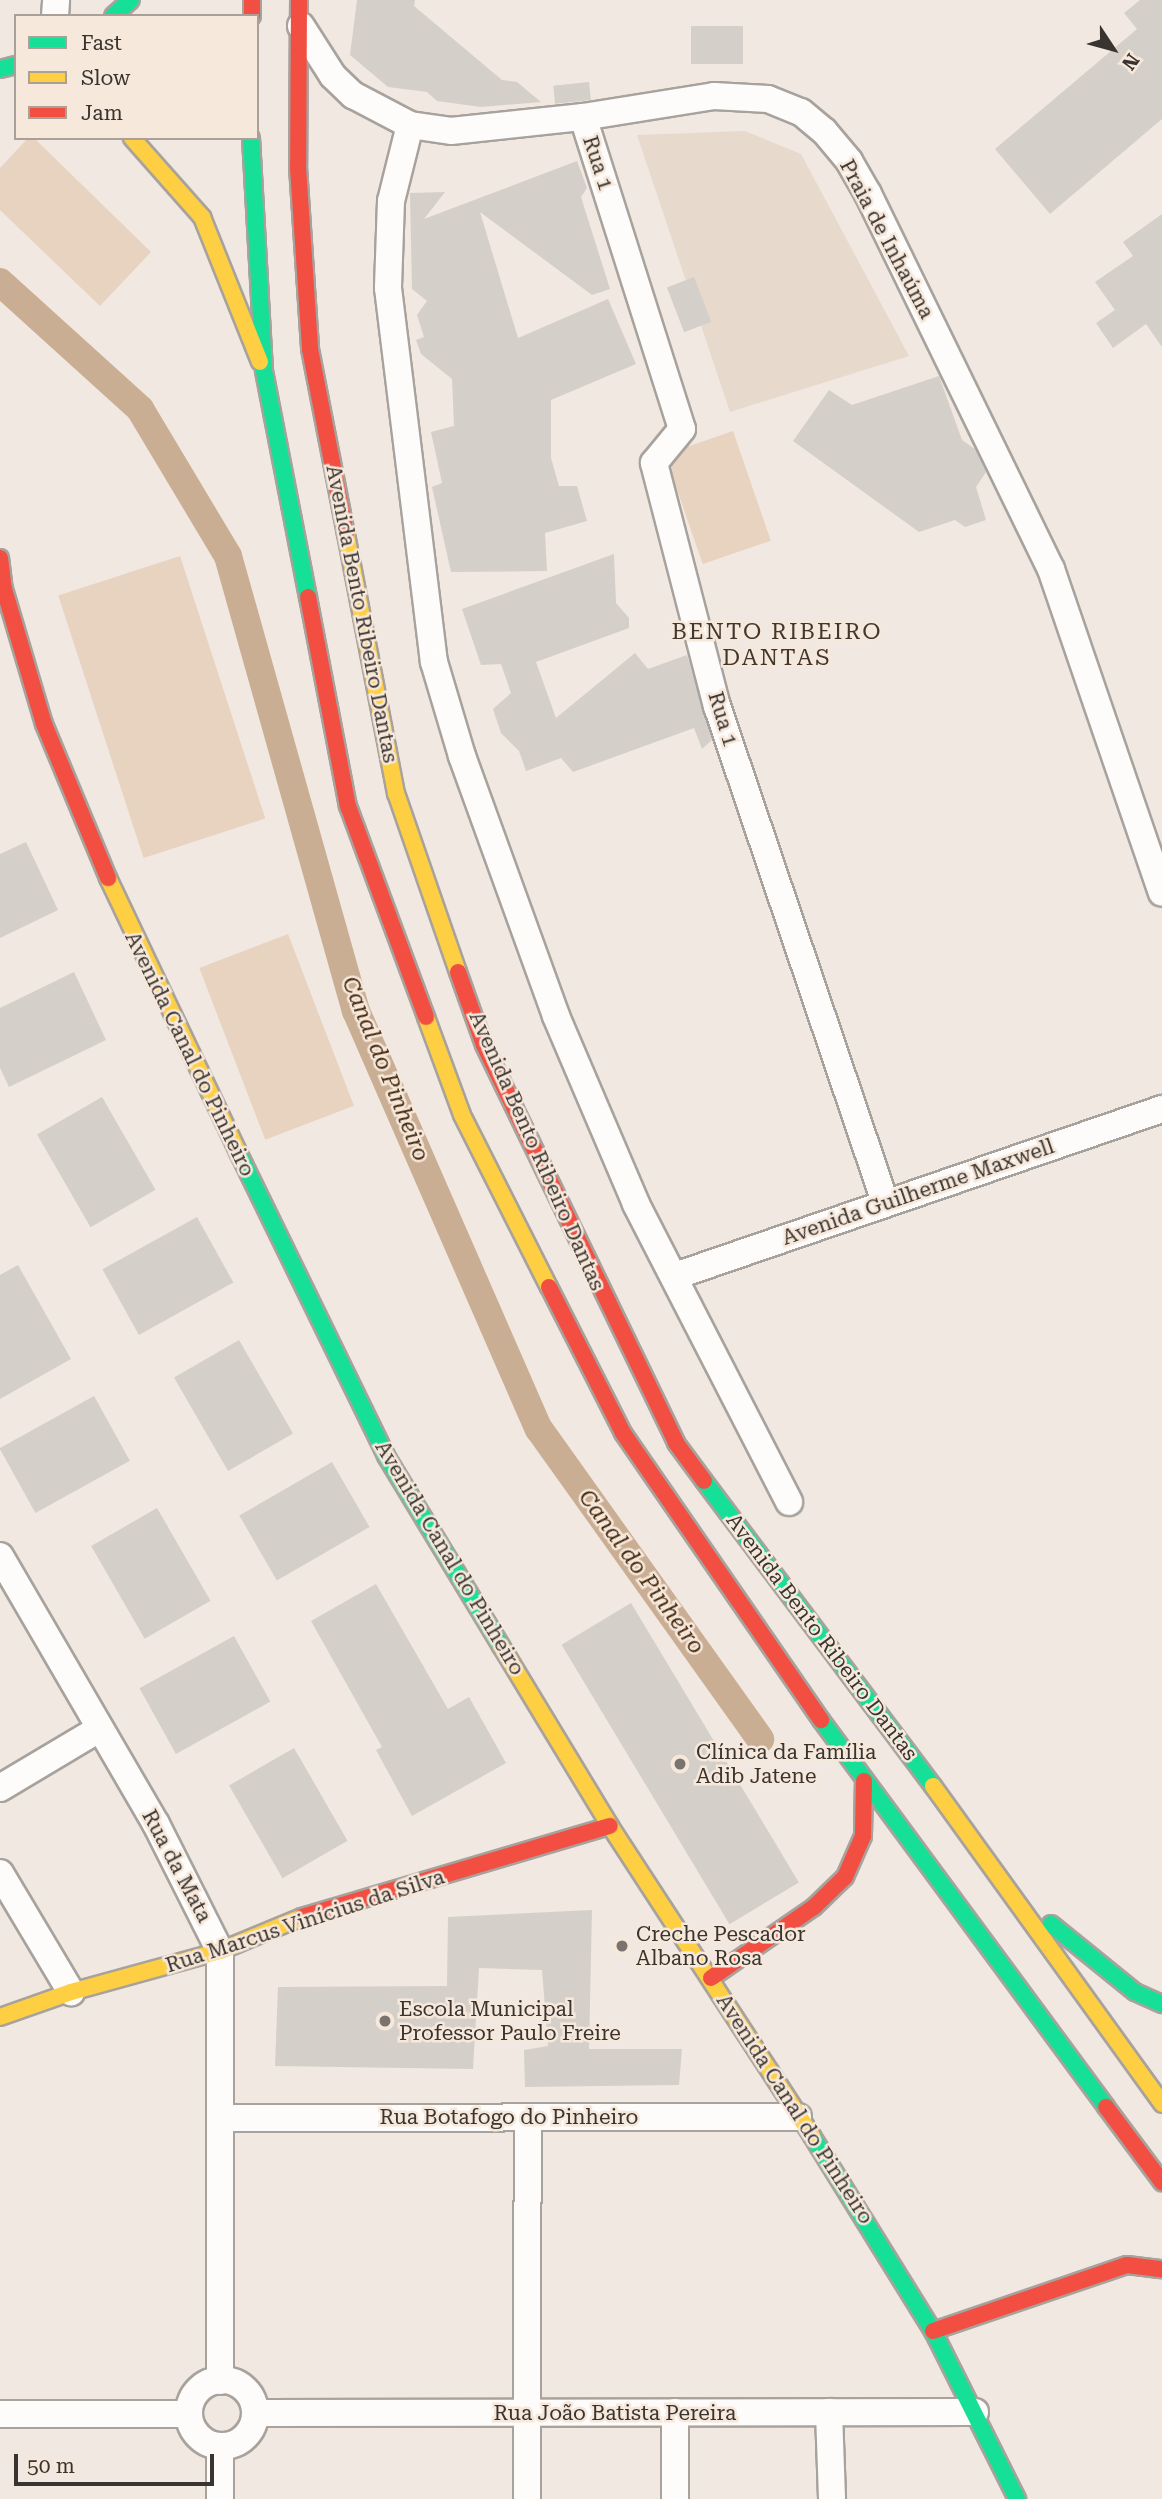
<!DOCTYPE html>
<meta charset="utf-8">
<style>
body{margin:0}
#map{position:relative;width:1162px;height:2499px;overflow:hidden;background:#f0e8e1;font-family:"Roboto Serif",serif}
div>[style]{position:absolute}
.built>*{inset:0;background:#e8d9cd}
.green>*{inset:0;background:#e8d3c0;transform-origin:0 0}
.canal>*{height:28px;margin:-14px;padding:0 14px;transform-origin:14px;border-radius:14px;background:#caae94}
.building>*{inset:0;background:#d5cfc9;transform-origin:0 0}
.roads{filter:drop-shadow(2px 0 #a8a29d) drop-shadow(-2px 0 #a8a29d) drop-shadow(0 2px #a8a29d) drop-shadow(0 -2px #a8a29d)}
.street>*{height:26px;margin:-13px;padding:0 13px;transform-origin:13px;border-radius:13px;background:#fdfcfa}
.street>.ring{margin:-13px;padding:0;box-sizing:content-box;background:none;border:26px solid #fdfcfa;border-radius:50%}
.fast>*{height:16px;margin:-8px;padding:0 8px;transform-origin:8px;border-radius:8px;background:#16e098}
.slow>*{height:16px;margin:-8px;padding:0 8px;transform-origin:8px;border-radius:8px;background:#ffcf43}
.jam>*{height:16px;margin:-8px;padding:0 8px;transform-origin:8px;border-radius:8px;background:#f24e42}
.dots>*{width:19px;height:19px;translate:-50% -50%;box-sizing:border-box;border:4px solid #f6e8db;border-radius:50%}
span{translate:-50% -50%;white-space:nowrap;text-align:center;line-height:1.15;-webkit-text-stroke:5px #f6e8db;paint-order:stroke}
.street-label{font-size:21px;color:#3a3430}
.poi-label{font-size:21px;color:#3a3430}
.left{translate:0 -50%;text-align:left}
.neighbourhood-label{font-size:23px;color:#42372d;letter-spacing:2px}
.water-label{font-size:23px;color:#452a0e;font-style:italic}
.legend{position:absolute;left:14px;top:14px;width:245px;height:126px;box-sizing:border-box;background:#f6e8db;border:2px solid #aba097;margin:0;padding:9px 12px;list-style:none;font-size:21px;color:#3a3430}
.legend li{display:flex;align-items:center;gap:14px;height:35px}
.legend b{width:35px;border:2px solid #aba097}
.north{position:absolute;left:1078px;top:14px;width:70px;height:70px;-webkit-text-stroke:5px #f6e8db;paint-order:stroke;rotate:126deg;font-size:19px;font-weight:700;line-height:28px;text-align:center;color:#3a3430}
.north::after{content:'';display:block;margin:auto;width:24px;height:32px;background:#3a3430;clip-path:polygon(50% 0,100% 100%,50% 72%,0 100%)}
.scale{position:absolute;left:14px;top:2454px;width:200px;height:32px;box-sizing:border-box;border:4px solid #3a3430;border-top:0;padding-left:9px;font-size:21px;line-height:24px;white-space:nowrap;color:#3a3430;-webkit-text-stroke:5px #f6e8db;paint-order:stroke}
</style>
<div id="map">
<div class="built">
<div style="clip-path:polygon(745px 131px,801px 154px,909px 356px,730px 412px,637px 135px)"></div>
</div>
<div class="green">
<div style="clip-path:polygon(28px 138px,34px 138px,151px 252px,100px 306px,0 210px,0 168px)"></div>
<div style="left:733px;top:431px;width:116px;height:72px;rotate:71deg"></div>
<div style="left:180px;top:556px;width:276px;height:128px;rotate:72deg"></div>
<div style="left:288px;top:934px;width:184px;height:95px;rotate:69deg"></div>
</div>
<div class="canal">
<div style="left:0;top:282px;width:189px;rotate:42.2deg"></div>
<div style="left:140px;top:409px;width:171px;rotate:59.1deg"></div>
<div style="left:228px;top:556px;width:473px;rotate:74.3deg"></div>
<div style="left:356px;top:1011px;width:456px;rotate:66.4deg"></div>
<div style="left:539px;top:1429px;width:381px;rotate:54.5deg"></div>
</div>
<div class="building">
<div style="clip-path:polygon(357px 0,415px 0,414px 6px,502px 80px,517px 82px,541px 102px,481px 107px,437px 101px,427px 92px,388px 87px,350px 55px)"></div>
<div style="clip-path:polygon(1140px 0,1162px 0,1162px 119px,1050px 214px,995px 149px,1137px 29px,1124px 13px)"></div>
<div style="left:691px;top:26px;width:52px;height:38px"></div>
<div style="left:589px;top:82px;width:18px;height:36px;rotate:84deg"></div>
<div style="clip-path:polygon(577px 161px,587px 188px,581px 197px,610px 289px,592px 295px,480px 212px,518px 338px,608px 299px,636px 364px,551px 400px,551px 458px,559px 486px,577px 486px,587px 521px,545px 533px,547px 571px,451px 572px,432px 487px,442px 483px,431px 432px,454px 426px,452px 379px,421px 354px,416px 340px,424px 337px,417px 315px,427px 301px,412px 289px,410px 193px,445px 192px,424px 219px)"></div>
<div style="clip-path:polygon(1162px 214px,1162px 347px,1146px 324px,1113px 348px,1096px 323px,1115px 310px,1095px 282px,1133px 256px,1123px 242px)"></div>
<div style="left:694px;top:277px;width:48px;height:29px;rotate:69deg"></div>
<div style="clip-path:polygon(939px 376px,962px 440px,975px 449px,986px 472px,976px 487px,986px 520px,965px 527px,955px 520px,919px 532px,793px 441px,829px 390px,852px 405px)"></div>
<div style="clip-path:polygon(614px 554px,616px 603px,629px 618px,629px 628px,536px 662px,556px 718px,635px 653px,648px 669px,687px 655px,712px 740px,702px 749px,694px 728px,573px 772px,561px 758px,526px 771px,519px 751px,501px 733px,493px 709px,511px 693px,501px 664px,481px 665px,462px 609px)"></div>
<div style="clip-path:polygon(26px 842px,58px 910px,0 938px,0 854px)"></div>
<div style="clip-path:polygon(74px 972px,106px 1040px,9px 1087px,0 1068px,0 1008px)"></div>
<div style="left:102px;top:1097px;width:107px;height:75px;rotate:60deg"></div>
<div style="left:197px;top:1217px;width:75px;height:108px;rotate:61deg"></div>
<div style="clip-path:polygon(18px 1265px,71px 1359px,0 1399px,0 1275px)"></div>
<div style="left:239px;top:1340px;width:108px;height:75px;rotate:60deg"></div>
<div style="left:94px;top:1396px;width:74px;height:108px;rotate:61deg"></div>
<div style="left:332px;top:1462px;width:75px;height:107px;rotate:60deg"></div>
<div style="left:157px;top:1508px;width:107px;height:76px;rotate:60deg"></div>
<div style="clip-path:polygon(376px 1584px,448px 1709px,469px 1697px,506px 1763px,412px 1816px,376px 1750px,382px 1747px,311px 1621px)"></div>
<div style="left:631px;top:1603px;width:326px;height:81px;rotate:59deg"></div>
<div style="left:234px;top:1636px;width:75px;height:108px;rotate:61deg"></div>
<div style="left:294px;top:1748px;width:107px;height:75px;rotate:60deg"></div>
<div style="clip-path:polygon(592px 1910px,589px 2049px,682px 2049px,679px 2085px,525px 2087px,524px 2050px,548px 2046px,542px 1970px,479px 1968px,473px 2069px,275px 2066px,278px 1987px,447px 1986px,448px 1917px)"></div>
</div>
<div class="roads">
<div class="street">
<div style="left:55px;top:16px;width:16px;rotate:-86deg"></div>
<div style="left:301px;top:26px;width:59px;rotate:57.4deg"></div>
<div style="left:333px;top:76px;width:28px;rotate:44deg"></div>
<div style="left:353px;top:95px;width:64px;rotate:27.8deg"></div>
<div style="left:410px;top:125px;width:41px;rotate:8.3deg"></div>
<div style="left:451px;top:131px;width:133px;rotate:-6.1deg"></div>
<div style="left:583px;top:117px;width:133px;rotate:-9.1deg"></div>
<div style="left:714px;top:96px;width:54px;rotate:3.2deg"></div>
<div style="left:768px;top:99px;width:35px;rotate:22deg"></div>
<div style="left:801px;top:112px;width:30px;rotate:40deg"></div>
<div style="left:824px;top:131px;width:39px;rotate:50deg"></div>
<div style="left:849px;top:161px;width:38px;rotate:60deg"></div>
<div style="left:868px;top:194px;width:417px;rotate:64deg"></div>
<div style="left:1051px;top:569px;width:342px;rotate:71.1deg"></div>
<div style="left:583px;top:117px;width:327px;rotate:72.4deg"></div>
<div style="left:682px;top:429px;width:44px;rotate:129.5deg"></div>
<div style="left:654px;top:463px;width:251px;rotate:75.5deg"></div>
<div style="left:717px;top:706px;width:524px;rotate:71.29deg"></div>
<div style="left:410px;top:125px;width:78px;rotate:104deg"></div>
<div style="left:391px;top:201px;width:87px;rotate:92deg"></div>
<div style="left:388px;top:288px;width:377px;rotate:83deg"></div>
<div style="left:434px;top:662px;width:98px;rotate:73.4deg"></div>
<div style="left:462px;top:756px;width:276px;rotate:70.1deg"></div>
<div style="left:556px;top:1016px;width:204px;rotate:66.9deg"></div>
<div style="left:636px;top:1204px;width:335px;rotate:62.8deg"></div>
<div style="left:675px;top:1276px;width:515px;rotate:-18.93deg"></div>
<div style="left:0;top:1556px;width:310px;rotate:59.8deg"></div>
<div style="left:156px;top:1824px;width:142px;rotate:63.3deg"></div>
<div style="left:220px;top:1951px;width:430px;rotate:90deg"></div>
<div style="left:0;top:1788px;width:115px;rotate:-30.8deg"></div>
<div style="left:0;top:1873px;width:139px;rotate:59.2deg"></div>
<div style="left:220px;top:2118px;width:578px;rotate:-0.1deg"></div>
<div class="ring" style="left:189px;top:2380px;width:40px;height:40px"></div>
<div style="left:829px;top:2412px;width:87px;rotate:88deg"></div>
<div style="left:255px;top:2413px;width:720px;rotate:-0.08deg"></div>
<div style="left:0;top:2414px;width:189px"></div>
<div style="left:220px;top:2446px;width:53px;rotate:90deg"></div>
<div style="left:527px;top:2499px;width:382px;rotate:-89.9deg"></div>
<div style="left:675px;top:2499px;width:87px;rotate:-90deg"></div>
</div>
<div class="fast">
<div style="left:113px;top:16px;width:24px;rotate:-42deg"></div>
<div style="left:0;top:69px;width:16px;rotate:-14deg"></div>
<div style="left:251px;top:138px;width:233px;rotate:86.8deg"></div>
<div style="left:264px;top:371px;width:230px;rotate:79deg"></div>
<div style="left:238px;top:1152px;width:338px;rotate:64deg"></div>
<div style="left:386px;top:1456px;width:222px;rotate:58.8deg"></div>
<div style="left:704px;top:1481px;width:381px;rotate:53.1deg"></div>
<div style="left:821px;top:1720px;width:481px;rotate:53.6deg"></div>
<div style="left:1051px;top:1924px;width:108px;rotate:39deg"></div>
<div style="left:1135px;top:1992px;width:30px;rotate:24deg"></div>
<div style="left:812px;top:2136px;width:229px;rotate:58.2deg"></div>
<div style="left:933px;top:2331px;width:188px;rotate:63.4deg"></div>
</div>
<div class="slow">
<div style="left:132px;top:138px;width:106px;rotate:48.5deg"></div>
<div style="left:202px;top:217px;width:156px;rotate:68.2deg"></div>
<div style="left:346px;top:534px;width:264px;rotate:79.1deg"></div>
<div style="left:396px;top:793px;width:189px;rotate:70.9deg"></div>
<div style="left:108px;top:878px;width:303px;rotate:64.6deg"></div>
<div style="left:426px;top:1017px;width:104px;rotate:69.8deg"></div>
<div style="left:462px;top:1115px;width:193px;rotate:63.2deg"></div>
<div style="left:501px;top:1646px;width:210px;rotate:58.8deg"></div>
<div style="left:610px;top:1826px;width:370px;rotate:56.9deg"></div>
<div style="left:933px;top:1786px;width:392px;rotate:54.2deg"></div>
<div style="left:0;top:2017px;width:75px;rotate:-19.4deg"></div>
<div style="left:71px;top:1992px;width:155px;rotate:-15.4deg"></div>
<div style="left:220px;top:1951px;width:89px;rotate:-22.5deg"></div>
</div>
<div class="jam">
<div style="left:252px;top:0;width:16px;rotate:90deg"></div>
<div style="left:299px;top:0;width:167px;rotate:90.3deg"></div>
<div style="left:298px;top:167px;width:182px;rotate:86.2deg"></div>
<div style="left:310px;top:349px;width:188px;rotate:79deg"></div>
<div style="left:0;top:558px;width:31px;rotate:83deg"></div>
<div style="left:4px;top:589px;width:141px;rotate:73.5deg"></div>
<div style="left:44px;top:724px;width:167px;rotate:67.4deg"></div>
<div style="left:308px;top:597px;width:213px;rotate:79.2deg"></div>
<div style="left:348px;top:806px;width:225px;rotate:69.7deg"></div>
<div style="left:458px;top:972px;width:77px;rotate:70.4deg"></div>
<div style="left:484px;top:1045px;width:442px;rotate:64.2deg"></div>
<div style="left:676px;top:1443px;width:47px;rotate:53.6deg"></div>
<div style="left:549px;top:1287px;width:164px;rotate:63.1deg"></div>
<div style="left:623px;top:1433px;width:349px;rotate:55.4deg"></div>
<div style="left:302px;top:1917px;width:321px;rotate:-16.5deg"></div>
<div style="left:711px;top:1978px;width:125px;rotate:-34.6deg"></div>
<div style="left:814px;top:1907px;width:43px;rotate:-44.1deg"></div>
<div style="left:845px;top:1877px;width:45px;rotate:-66.3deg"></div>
<div style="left:863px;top:1836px;width:55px;rotate:-89deg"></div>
<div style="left:1106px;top:2107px;width:94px;rotate:53.3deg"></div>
<div style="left:933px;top:2331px;width:205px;rotate:-18.8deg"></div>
<div style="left:1127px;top:2265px;width:35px;rotate:7deg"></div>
</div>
</div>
<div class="dots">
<div style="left:680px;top:1764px;background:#7a736e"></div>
<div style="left:622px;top:1946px;background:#7a736e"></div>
<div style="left:385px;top:2021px;background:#7a736e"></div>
</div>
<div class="street-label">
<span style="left:598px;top:163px;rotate:72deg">Rua 1</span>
<span style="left:887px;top:239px;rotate:62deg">Praia de Inhaúma</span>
<span style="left:362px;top:614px;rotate:79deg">Avenida Bento Ribeiro Dantas</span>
<span style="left:723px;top:719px;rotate:73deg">Rua 1</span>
<span style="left:190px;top:1054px;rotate:64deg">Avenida Canal do Pinheiro</span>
<span style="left:537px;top:1151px;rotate:66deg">Avenida Bento Ribeiro Dantas</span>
<span style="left:918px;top:1192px;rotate:-19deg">Avenida Guilherme Maxwell</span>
<span style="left:450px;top:1558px;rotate:59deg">Avenida Canal do Pinheiro</span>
<span style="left:822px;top:1637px;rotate:53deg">Avenida Bento Ribeiro Dantas</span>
<span style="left:177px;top:1866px;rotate:62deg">Rua da Mata</span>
<span style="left:305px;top:1921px;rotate:-18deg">Rua Marcus Vinícius da Silva</span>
<span style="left:795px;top:2109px;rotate:57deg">Avenida Canal do Pinheiro</span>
<span style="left:509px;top:2117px">Rua Botafogo do Pinheiro</span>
<span style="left:615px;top:2413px">Rua João Batista Pereira</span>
</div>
<div class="poi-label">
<span class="left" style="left:696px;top:1764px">Clínica da Família<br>Adib Jatene</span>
<span class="left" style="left:636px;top:1946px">Creche Pescador<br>Albano Rosa</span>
<span class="left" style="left:399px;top:2021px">Escola Municipal<br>Professor Paulo Freire</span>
</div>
<div class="neighbourhood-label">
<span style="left:777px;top:645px">BENTO RIBEIRO<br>DANTAS</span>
</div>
<div class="water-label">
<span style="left:385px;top:1069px;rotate:68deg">Canal do Pinheiro</span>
<span style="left:641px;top:1572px;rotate:54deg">Canal do Pinheiro</span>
</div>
<ul class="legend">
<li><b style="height:9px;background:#16e098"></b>Fast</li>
<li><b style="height:9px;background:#ffcf43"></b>Slow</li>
<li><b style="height:9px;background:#f24e42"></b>Jam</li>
</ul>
<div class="north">N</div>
<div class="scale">50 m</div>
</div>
